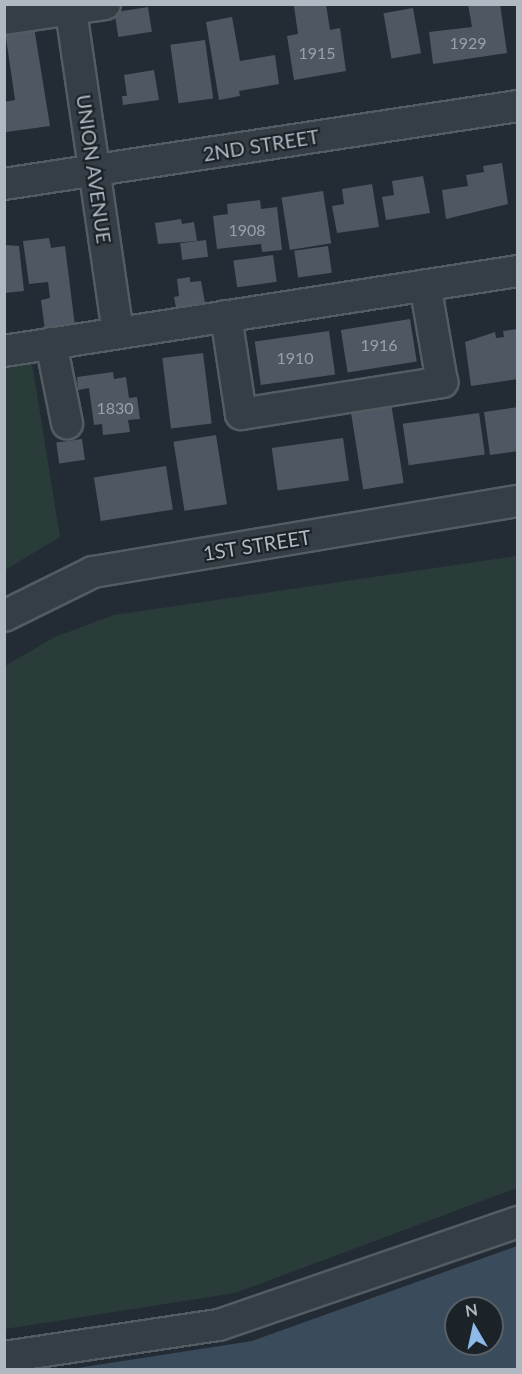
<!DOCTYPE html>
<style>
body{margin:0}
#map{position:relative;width:522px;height:1374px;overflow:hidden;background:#232c34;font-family:Lato,sans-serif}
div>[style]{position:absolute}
.green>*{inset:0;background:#2a3c3a}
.water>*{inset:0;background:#3a4b5b}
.building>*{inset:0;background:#4e5862;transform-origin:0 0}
.roads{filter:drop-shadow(2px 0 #535c62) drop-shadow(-2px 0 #535c62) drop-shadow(0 2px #535c62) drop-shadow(0 -2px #535c62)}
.minor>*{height:30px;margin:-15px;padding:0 15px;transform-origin:15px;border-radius:15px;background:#363e45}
span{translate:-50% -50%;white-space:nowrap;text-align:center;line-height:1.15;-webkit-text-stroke:4.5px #1b2329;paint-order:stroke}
.number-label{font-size:16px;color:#98a1a9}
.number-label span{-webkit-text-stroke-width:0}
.street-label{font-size:20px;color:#b0b9c1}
.frame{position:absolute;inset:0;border:6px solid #b0b9c1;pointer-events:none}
.north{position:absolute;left:444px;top:1296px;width:60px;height:60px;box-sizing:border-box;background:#1b2329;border:2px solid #575f66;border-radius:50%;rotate:351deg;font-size:16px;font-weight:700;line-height:24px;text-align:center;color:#b0b9c1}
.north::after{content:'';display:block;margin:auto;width:21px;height:27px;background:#8ebae9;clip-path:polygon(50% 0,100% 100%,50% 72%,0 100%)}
</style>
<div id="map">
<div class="green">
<div style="clip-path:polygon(31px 357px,60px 537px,5px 570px,5px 361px)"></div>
<div style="clip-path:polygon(517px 556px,517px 1188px,235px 1293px,5px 1329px,5px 666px,55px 637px,114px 615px)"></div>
</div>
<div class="water">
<div style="clip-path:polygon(evenodd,517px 1246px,517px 1369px,71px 1369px,252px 1341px,517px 1246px,456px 1308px,492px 1308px,492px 1344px,456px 1344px,456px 1308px)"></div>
</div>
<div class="building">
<div style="clip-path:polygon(326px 4px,330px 30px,340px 28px,346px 71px,294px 80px,287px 36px,298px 34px,294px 6px)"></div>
<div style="clip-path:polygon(468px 4px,500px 4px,507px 53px,433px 64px,429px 32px,472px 27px)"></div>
<div style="left:148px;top:7px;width:25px;height:34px;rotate:81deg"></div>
<div style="left:413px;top:8px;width:46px;height:30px;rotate:80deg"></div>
<div style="clip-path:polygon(232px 17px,240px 61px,275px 55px,279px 84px,239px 91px,240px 96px,219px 100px,206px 22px)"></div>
<div style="clip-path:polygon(34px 27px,50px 126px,6px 132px,4px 102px,15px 100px,5px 31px)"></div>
<div style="left:205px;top:40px;width:59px;height:35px;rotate:82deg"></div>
<div style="clip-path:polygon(154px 70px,159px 100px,123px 105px,122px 96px,127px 96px,124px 75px)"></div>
<div style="clip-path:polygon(502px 163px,508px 204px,446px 219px,442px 190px,468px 186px,466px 175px,484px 172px,483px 166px)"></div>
<div style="clip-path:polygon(423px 176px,430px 213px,386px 220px,382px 197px,394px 195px,392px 181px)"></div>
<div style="clip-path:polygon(372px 184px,379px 227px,337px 233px,332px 206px,344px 204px,342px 189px)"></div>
<div style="left:323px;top:191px;width:53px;height:42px;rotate:81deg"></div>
<div style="clip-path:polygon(260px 200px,261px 209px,277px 207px,282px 250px,262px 252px,261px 244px,217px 249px,213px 216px,228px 214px,227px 204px)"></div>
<div style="clip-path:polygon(181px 219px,182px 224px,194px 222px,197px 241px,158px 244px,155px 223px)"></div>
<div style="clip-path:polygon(49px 238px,51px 248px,65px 246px,75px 326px,45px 330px,41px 300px,50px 298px,48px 282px,29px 284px,23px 241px)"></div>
<div style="left:206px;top:240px;width:17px;height:26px;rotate:83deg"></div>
<div style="clip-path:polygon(4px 245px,19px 246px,24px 291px,4px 293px)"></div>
<div style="left:328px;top:246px;width:27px;height:34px;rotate:82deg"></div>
<div style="left:273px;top:255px;width:27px;height:40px;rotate:82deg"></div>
<div style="clip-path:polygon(190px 277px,190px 282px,201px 281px,205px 303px,176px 308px,174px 297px,179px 296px,177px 279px)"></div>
<div style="left:410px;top:319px;width:43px;height:70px;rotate:81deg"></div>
<div style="clip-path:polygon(518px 329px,518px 379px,471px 386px,465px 342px,495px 332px,496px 338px,504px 337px,503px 331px)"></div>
<div style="left:329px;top:331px;width:44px;height:75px;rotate:82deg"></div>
<div style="left:203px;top:353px;width:71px;height:41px;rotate:83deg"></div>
<div style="clip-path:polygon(113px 372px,114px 379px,126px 377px,129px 398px,137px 397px,140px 419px,128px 420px,130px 432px,103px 435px,102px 424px,94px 425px,89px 388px,78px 390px,77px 377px)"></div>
<div style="left:391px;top:403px;width:81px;height:41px;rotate:81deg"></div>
<div style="clip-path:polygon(518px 407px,518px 451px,490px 455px,484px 412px)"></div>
<div style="left:479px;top:413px;width:42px;height:77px;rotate:82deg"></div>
<div style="left:216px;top:435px;width:70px;height:43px;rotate:81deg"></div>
<div style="left:343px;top:438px;width:43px;height:72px;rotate:82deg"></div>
<div style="left:82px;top:439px;width:21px;height:26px;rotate:82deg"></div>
<div style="left:166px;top:466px;width:44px;height:73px;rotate:81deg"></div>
</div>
<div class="roads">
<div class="minor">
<div style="left:70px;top:4px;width:332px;rotate:81.7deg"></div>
<div style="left:4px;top:19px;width:102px;rotate:-8.4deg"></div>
<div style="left:4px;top:184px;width:520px;rotate:-8.63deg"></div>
<div style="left:226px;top:316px;width:99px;rotate:81.3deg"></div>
<div style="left:241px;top:414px;width:204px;rotate:-9deg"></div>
<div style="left:442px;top:382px;width:98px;rotate:-99.9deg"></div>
<div style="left:51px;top:343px;width:82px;rotate:78.7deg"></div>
<div style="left:4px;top:351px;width:520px;rotate:-8.85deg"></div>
<div style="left:4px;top:616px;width:99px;rotate:-26.3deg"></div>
<div style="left:93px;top:572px;width:431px;rotate:-9.5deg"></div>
<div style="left:4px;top:1357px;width:217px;rotate:-8.5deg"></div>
<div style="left:219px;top:1325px;width:316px;rotate:-19deg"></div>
</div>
</div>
<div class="number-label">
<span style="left:468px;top:43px">1929</span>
<span style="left:317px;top:53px">1915</span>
<span style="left:247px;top:230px">1908</span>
<span style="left:379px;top:345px">1916</span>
<span style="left:295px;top:358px">1910</span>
<span style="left:115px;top:408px">1830</span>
</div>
<div class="street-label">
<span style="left:261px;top:145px;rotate:-9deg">2ND STREET</span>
<span style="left:94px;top:169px;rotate:82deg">UNION AVENUE</span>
<span style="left:257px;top:545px;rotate:-9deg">1ST STREET</span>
</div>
<div class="frame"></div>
<div class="north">N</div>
</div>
